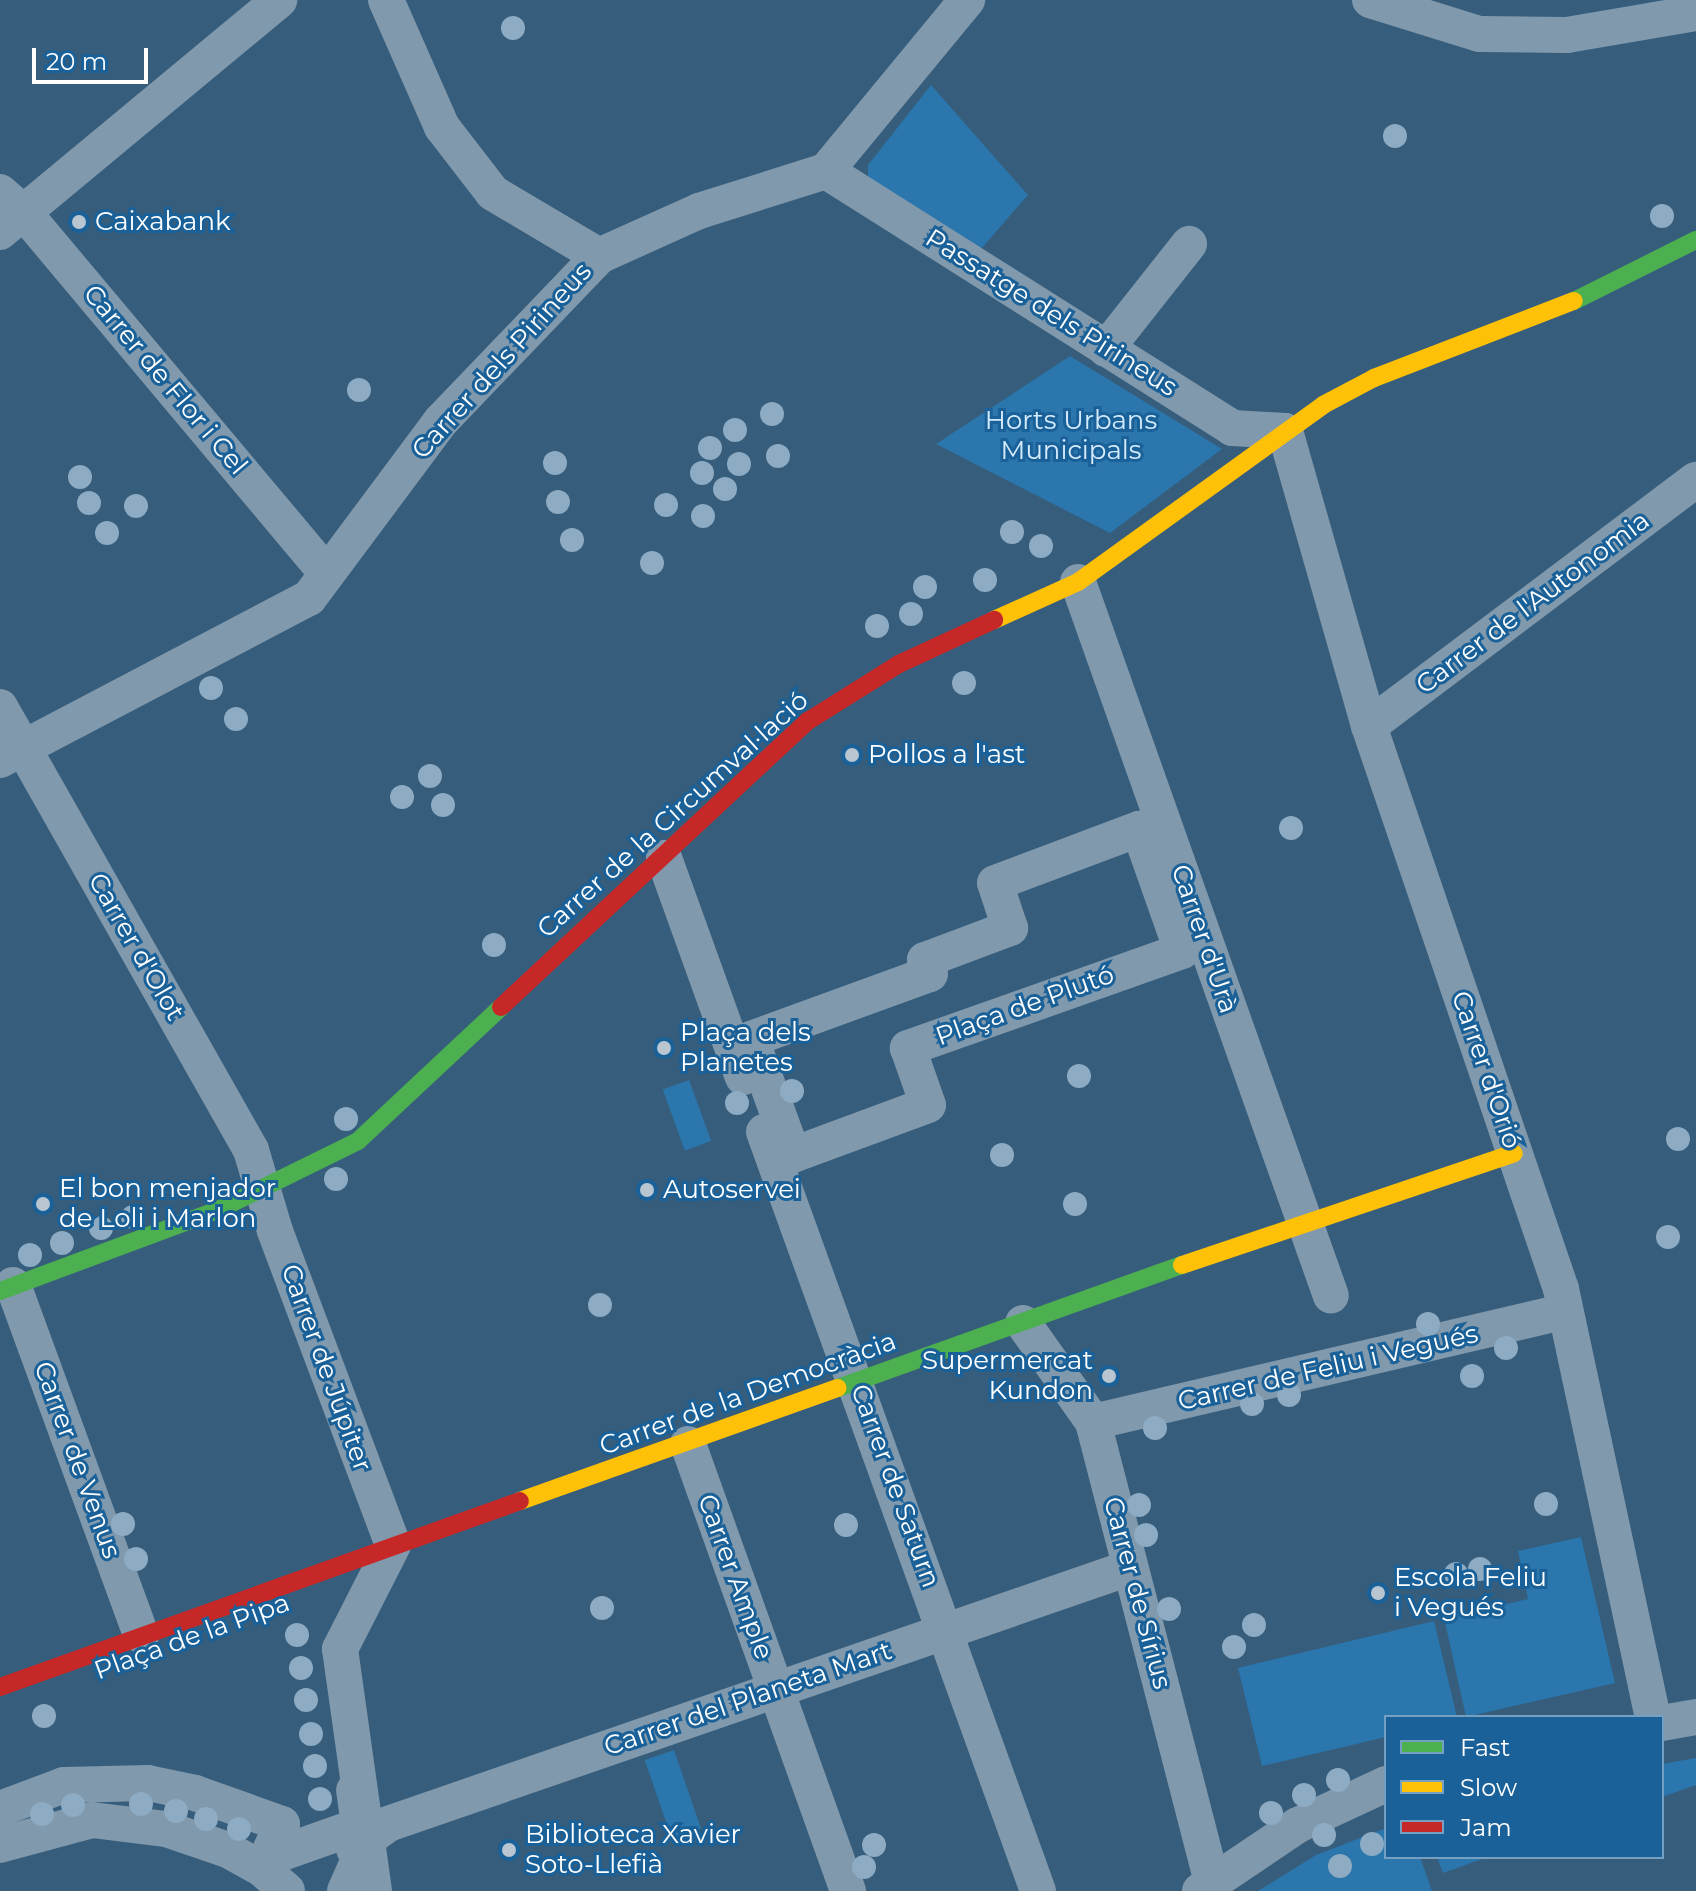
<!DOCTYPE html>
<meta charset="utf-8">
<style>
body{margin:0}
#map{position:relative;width:1696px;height:1891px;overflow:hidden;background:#365d7b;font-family:Montserrat,sans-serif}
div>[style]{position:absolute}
.green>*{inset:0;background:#2b76ac;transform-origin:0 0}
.street>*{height:36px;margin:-18px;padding:0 18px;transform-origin:18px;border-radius:18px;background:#8099ad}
.fast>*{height:18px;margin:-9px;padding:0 9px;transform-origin:9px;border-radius:9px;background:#4caf50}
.slow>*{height:18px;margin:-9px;padding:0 9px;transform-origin:9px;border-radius:9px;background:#ffc107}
.jam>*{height:18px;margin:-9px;padding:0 9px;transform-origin:9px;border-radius:9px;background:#c62828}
.trees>*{width:24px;height:24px;margin:-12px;border-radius:50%;background:#8dabc2}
.dots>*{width:22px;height:22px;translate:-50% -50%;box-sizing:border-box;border:4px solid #196198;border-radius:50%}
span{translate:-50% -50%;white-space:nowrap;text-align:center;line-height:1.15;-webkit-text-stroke:6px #196198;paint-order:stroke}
.poi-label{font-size:26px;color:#fff}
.left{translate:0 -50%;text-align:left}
.right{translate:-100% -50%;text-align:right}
.street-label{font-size:26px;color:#fff}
.park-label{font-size:26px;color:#d4ebfc}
.legend{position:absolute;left:1384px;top:1715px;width:280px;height:144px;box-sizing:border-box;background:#196198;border:2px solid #75a0c1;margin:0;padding:10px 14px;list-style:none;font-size:24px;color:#fff}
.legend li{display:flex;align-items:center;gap:16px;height:40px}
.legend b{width:40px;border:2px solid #75a0c1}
.scale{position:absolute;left:32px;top:48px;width:116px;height:36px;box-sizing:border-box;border:4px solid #fff;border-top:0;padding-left:10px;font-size:24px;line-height:28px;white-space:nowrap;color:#fff;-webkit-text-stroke:6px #196198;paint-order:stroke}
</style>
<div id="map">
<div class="green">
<div style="clip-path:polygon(931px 85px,1028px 195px,980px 250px,868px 181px,868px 165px)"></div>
<div style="clip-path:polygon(1070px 356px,1222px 449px,1110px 533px,936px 444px)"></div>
<div style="left:689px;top:1080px;width:65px;height:28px;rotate:70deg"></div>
<div style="clip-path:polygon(1581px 1537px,1615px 1683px,1466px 1717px,1444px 1618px,1528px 1599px,1518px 1551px)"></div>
<div style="clip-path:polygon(1434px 1621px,1457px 1717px,1386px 1717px,1386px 1737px,1262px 1766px,1238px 1668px)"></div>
<div style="left:674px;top:1750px;width:83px;height:31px;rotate:71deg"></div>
<div style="clip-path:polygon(1696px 1758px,1696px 1785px,1662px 1797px,1662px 1764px)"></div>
<div style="clip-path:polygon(1386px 1828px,1386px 1857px,1420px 1857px,1432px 1891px,1258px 1891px,1316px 1855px)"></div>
<div style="clip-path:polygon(1437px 1857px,1488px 1857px,1443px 1873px)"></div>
</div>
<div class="street">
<div style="left:386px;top:0;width:139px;rotate:66.2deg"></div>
<div style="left:442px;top:127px;width:83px;rotate:52.3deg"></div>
<div style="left:493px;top:193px;width:123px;rotate:30.7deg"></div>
<div style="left:1370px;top:0;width:114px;rotate:17.3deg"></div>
<div style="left:1479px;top:34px;width:88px;rotate:0.7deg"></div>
<div style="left:1567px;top:35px;width:131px;rotate:-9.7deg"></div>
<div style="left:826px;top:171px;width:481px;rotate:32.3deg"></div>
<div style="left:1232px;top:428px;width:53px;rotate:3.2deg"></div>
<div style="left:1285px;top:431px;width:307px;rotate:74.1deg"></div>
<div style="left:1369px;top:726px;width:595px;rotate:71.17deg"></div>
<div style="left:1561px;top:1289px;width:438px;rotate:77.9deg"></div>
<div style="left:0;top:192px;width:35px;rotate:41deg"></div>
<div style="left:26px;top:215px;width:467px;rotate:50deg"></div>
<div style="left:0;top:232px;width:363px;rotate:-39.7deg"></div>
<div style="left:1106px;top:349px;width:134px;rotate:-51.7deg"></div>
<div style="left:1078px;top:582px;width:757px;rotate:70.49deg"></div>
<div style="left:0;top:707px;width:509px;rotate:60.46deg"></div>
<div style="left:251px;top:1150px;width:84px;rotate:73.5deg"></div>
<div style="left:275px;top:1231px;width:335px;rotate:69.4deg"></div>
<div style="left:393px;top:1545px;width:117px;rotate:117deg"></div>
<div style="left:340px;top:1649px;width:244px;rotate:82deg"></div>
<div style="left:1369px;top:726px;width:409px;rotate:-37deg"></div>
<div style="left:0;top:760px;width:349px;rotate:-27.7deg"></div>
<div style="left:309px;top:598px;width:221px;rotate:-53.3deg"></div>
<div style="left:441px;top:421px;width:228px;rotate:-46.2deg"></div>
<div style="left:599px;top:256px;width:110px;rotate:-24.2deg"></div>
<div style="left:699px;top:211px;width:133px;rotate:-17.5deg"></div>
<div style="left:826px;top:171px;width:222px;rotate:-50.5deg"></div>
<div style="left:1139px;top:829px;width:129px;rotate:70.6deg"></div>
<div style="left:1182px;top:951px;width:291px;rotate:160.5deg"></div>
<div style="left:908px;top:1048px;width:60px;rotate:70.7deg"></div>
<div style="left:928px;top:1105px;width:144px;rotate:159.7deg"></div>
<div style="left:793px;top:1155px;width:123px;rotate:-109.9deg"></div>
<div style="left:751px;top:1039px;width:190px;rotate:-20deg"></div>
<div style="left:930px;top:974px;width:15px;rotate:-110deg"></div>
<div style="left:925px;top:960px;width:91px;rotate:-20.6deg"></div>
<div style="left:1010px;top:928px;width:47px;rotate:-108.4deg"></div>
<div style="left:995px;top:883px;width:154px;rotate:-20.6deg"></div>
<div style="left:664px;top:858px;width:233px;rotate:70.2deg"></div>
<div style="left:764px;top:1132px;width:807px;rotate:70.15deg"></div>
<div style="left:13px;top:1285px;width:373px;rotate:69.9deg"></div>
<div style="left:1023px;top:1323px;width:121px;rotate:54.7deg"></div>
<div style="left:1093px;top:1422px;width:474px;rotate:75.5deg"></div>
<div style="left:1093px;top:1422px;width:482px;rotate:-13.2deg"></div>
<div style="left:688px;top:1444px;width:475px;rotate:70.3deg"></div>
<div style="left:1662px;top:1723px;width:35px;rotate:-10deg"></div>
<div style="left:0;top:1809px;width:68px;rotate:-20.6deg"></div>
<div style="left:64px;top:1785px;width:84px;rotate:-1.4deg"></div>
<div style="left:148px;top:1783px;width:48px;rotate:12deg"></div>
<div style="left:195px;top:1793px;width:92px;rotate:19.6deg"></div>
<div style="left:282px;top:1824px;width:27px;rotate:114deg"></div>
<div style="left:271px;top:1849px;width:12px;rotate:20deg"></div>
<div style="left:282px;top:1853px;width:75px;rotate:-19.4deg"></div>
<div style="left:353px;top:1828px;width:11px;rotate:-63deg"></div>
<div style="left:358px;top:1818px;width:28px;rotate:-98deg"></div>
<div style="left:0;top:1845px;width:95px;rotate:-15.2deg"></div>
<div style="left:92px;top:1820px;width:75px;rotate:6.9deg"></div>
<div style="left:166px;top:1829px;width:65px;rotate:18.7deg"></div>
<div style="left:228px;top:1850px;width:39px;rotate:29deg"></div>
<div style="left:262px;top:1869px;width:33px;rotate:41deg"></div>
<div style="left:354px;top:1849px;width:42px;rotate:-36.3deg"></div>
<div style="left:388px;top:1824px;width:784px;rotate:-19.06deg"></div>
<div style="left:345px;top:1891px;width:55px;rotate:-66.3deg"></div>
<div style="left:1200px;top:1891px;width:118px;rotate:-34deg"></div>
<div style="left:1298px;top:1825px;width:97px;rotate:-25deg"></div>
</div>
<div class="fast">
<div style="left:1574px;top:301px;width:136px;rotate:-26.6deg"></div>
<div style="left:0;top:1291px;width:235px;rotate:-20.4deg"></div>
<div style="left:220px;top:1209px;width:154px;rotate:-26.2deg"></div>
<div style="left:358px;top:1141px;width:196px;rotate:-43.1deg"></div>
<div style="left:838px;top:1388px;width:365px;rotate:-19.7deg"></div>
</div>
<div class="slow">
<div style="left:994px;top:620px;width:92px;rotate:-24.3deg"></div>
<div style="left:1078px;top:582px;width:302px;rotate:-35.8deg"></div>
<div style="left:1323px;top:405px;width:58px;rotate:-27.9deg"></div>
<div style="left:1374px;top:378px;width:214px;rotate:-21.1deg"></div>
<div style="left:1182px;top:1265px;width:350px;rotate:-18.6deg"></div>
<div style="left:520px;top:1501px;width:337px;rotate:-19.6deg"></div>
</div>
<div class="jam">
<div style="left:501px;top:1007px;width:420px;rotate:-43deg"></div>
<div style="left:808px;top:721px;width:107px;rotate:-32.1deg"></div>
<div style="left:899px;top:664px;width:105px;rotate:-24.9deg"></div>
<div style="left:0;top:1687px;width:552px;rotate:-19.68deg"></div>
</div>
<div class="trees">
<div style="left:513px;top:28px"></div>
<div style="left:1395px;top:136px"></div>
<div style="left:1662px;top:216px"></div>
<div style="left:359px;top:390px"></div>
<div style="left:772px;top:414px"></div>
<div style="left:735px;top:430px"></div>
<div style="left:710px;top:448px"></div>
<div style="left:778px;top:456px"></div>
<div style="left:555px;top:463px"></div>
<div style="left:739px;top:464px"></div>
<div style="left:702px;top:473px"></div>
<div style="left:80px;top:477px"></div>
<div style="left:725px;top:489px"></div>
<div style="left:558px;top:502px"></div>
<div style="left:89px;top:503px"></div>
<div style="left:666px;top:505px"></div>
<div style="left:136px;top:506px"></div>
<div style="left:703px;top:516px"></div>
<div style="left:1012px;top:532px"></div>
<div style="left:107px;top:533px"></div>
<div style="left:572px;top:540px"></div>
<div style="left:1041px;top:546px"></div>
<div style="left:652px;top:563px"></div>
<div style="left:985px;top:580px"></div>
<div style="left:925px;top:587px"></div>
<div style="left:911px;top:614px"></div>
<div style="left:877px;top:626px"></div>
<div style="left:964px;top:683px"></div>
<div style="left:211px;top:688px"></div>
<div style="left:236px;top:719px"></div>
<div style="left:430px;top:776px"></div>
<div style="left:402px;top:797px"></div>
<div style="left:443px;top:805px"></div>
<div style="left:1291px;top:828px"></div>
<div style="left:494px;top:945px"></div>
<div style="left:1079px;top:1076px"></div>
<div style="left:792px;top:1091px"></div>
<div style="left:737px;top:1103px"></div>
<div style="left:346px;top:1119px"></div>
<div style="left:1678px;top:1139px"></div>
<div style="left:1002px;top:1155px"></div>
<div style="left:336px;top:1179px"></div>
<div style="left:1075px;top:1204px"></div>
<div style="left:133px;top:1217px"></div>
<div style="left:101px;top:1228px"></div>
<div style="left:1668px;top:1237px"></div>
<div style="left:62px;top:1243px"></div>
<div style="left:30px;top:1255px"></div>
<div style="left:600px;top:1305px"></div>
<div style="left:1428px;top:1324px"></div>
<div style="left:1506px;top:1348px"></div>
<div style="left:1472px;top:1376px"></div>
<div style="left:1289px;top:1395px"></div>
<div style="left:1252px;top:1404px"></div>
<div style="left:1155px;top:1428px"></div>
<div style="left:1546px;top:1504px"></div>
<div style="left:1139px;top:1505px"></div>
<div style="left:123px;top:1524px"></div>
<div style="left:846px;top:1525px"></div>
<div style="left:1146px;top:1535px"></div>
<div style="left:136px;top:1559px"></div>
<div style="left:1480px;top:1569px"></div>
<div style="left:1456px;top:1574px"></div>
<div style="left:602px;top:1608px"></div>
<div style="left:1169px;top:1609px"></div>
<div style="left:1254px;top:1625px"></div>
<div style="left:297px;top:1635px"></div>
<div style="left:1234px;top:1647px"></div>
<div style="left:301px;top:1668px"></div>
<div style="left:306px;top:1700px"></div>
<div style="left:44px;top:1716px"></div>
<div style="left:311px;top:1734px"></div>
<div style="left:315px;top:1766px"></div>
<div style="left:1338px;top:1780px"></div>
<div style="left:1304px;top:1795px"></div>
<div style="left:320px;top:1799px"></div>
<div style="left:141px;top:1804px"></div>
<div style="left:73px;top:1805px"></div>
<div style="left:176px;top:1811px"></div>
<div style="left:1271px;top:1813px"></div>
<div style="left:42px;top:1814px"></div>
<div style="left:206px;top:1819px"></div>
<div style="left:239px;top:1829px"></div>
<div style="left:1324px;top:1835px"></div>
<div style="left:1372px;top:1844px"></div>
<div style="left:874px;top:1845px"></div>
<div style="left:1340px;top:1866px"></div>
<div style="left:864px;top:1867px"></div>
</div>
<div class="dots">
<div style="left:79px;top:222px;background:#b9c6d1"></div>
<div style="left:852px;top:755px;background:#b9c6d1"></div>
<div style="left:664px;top:1048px;background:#b9c6d1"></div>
<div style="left:647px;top:1190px;background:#b9c6d1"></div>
<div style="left:43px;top:1204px;background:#b9c6d1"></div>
<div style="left:1109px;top:1376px;background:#b9c6d1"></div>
<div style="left:1378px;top:1593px;background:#b9c6d1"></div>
<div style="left:509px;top:1850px;background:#b9c6d1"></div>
</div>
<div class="poi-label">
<span class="left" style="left:95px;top:222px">Caixabank</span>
<span class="left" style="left:868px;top:755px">Pollos a l'ast</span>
<span class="left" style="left:680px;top:1048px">Plaça dels<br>Planetes</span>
<span class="left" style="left:59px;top:1204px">El bon menjador<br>de Loli i Marlon</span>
<span class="left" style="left:663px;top:1190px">Autoservei</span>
<span class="right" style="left:1093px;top:1376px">Supermercat<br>Kundon</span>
<span class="left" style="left:1394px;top:1593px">Escola Feliu<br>i Vegués</span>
<span class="left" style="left:525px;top:1850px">Biblioteca Xavier<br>Soto-Llefià</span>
</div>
<div class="street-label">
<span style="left:1051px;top:313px;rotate:32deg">Passatge dels Pirineus</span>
<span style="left:502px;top:361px;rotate:-48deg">Carrer dels Pirineus</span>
<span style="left:165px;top:380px;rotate:50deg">Carrer de Flor i Cel</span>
<span style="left:1533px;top:603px;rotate:-37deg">Carrer de l'Autonomia</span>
<span style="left:673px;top:815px;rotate:-42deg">Carrer de la Circumval·lació</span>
<span style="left:1204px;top:939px;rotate:71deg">Carrer d'Urà</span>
<span style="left:136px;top:947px;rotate:60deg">Carrer d'Olot</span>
<span style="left:1025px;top:1006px;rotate:-20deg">Plaça de Plutó</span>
<span style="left:1486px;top:1070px;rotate:71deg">Carrer d'Orió</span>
<span style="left:326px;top:1368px;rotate:70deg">Carrer de Júpiter</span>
<span style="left:1328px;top:1368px;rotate:-13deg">Carrer de Feliu i Vegués</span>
<span style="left:748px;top:1394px;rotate:-20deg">Carrer de la Democràcia</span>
<span style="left:77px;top:1460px;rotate:70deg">Carrer de Venus</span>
<span style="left:895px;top:1486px;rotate:70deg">Carrer de Saturn</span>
<span style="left:735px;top:1577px;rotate:70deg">Carrer Ample</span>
<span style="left:1137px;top:1593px;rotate:75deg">Carrer de Sírius</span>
<span style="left:192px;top:1637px;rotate:-20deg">Plaça de la Pipa</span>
<span style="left:748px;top:1699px;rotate:-19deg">Carrer del Planeta Mart</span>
</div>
<div class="park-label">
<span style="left:1071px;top:436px">Horts Urbans<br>Municipals</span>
</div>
<ul class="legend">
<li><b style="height:10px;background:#4caf50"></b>Fast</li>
<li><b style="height:10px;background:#ffc107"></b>Slow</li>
<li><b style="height:10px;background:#c62828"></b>Jam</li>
</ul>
<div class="scale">20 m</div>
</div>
